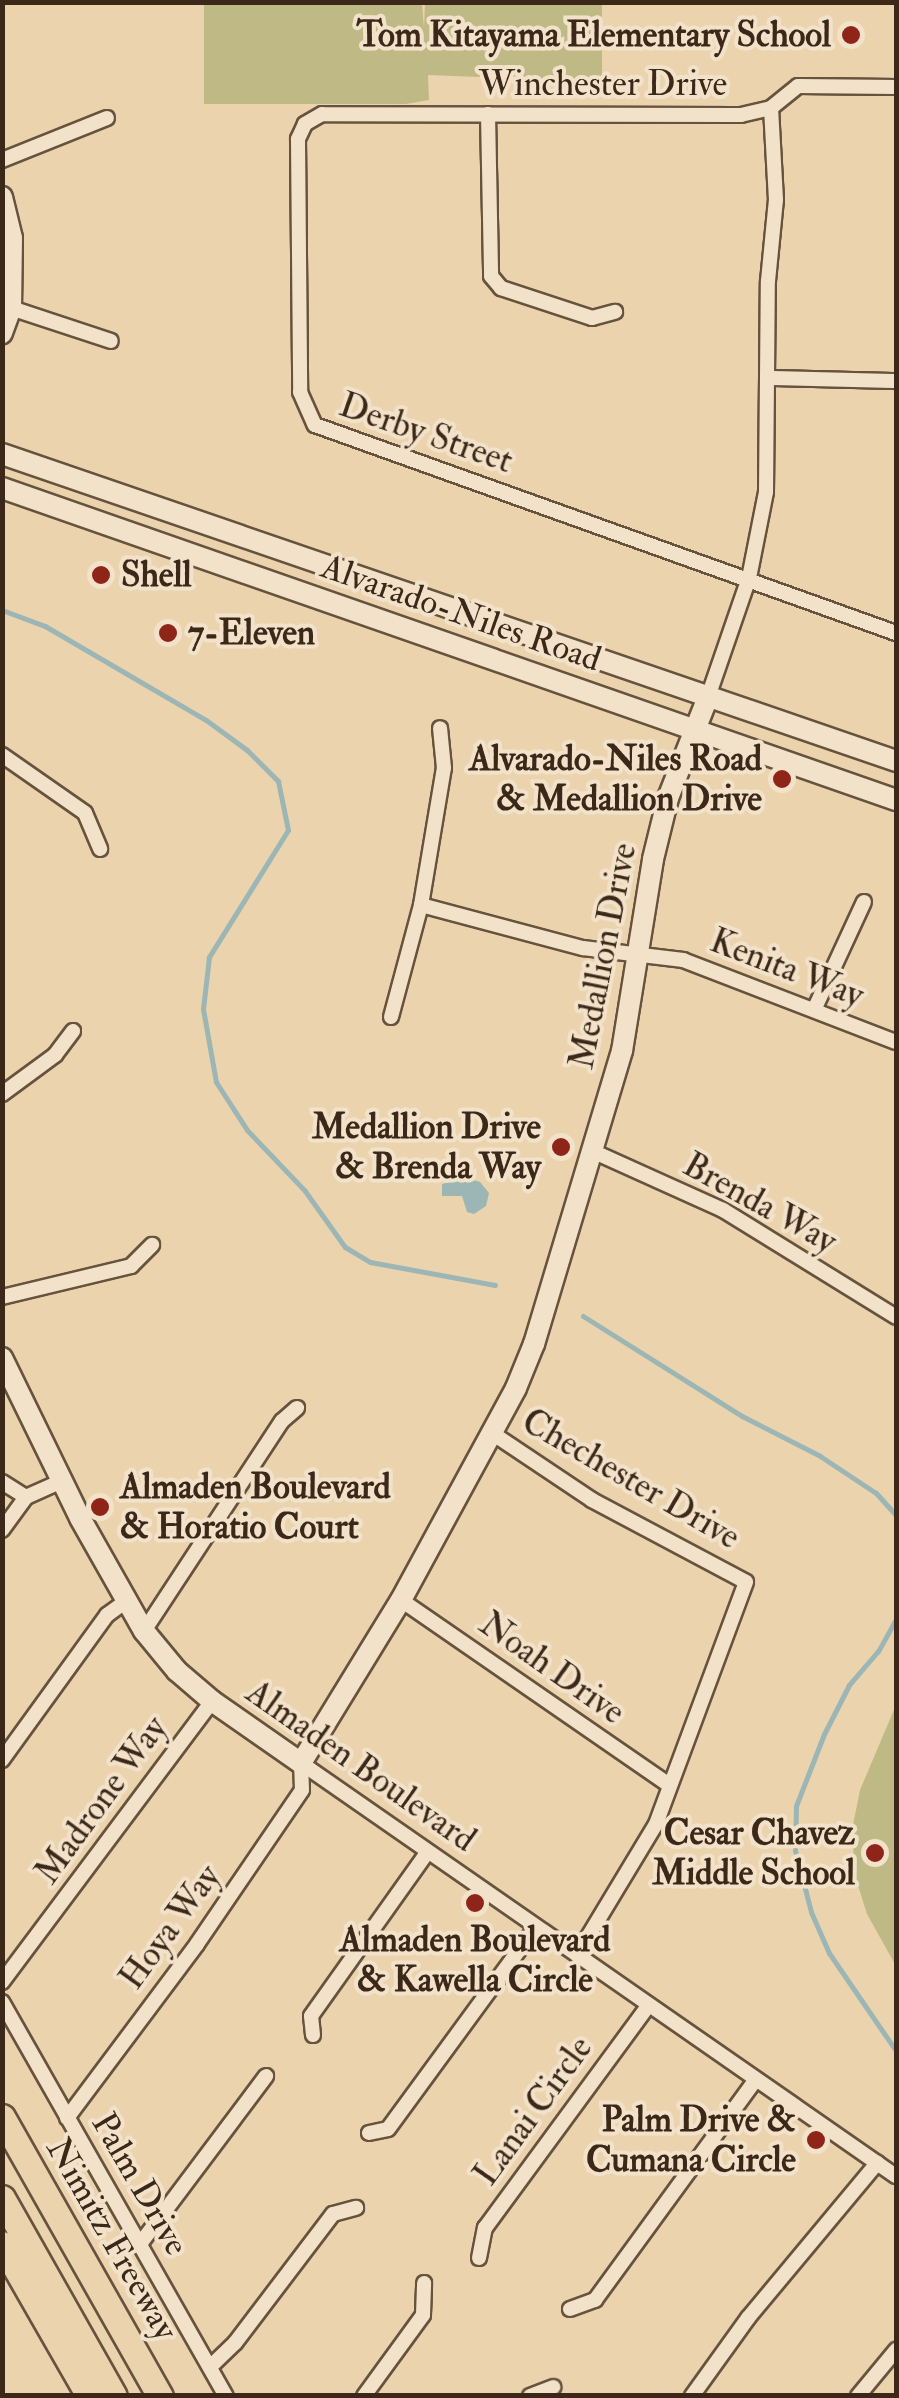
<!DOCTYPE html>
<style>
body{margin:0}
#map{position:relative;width:899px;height:2398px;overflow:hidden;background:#ebd3ad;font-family:"IM FELL Double Pica",serif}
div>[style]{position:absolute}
.green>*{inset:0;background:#bfba85}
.water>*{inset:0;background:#9cb6b5}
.stream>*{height:5px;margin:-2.5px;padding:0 2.5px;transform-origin:2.5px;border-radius:2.5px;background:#9cb6b5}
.roads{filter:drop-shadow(2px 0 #67533d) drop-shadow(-2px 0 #67533d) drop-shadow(0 2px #67533d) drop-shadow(0 -2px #67533d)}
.street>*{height:14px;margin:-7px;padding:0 7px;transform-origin:7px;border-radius:7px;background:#f2e2ca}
.secondary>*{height:20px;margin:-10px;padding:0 10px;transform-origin:10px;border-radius:10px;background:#f2e2ca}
.highway>*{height:25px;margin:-12.5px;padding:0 12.5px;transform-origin:12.5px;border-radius:12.5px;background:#ebd3ad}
.dots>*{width:28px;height:28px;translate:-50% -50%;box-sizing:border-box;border:5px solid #f2e2ca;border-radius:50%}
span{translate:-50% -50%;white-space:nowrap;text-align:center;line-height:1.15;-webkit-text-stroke:8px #f2e2ca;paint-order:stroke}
.poi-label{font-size:35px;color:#3b2818;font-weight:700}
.right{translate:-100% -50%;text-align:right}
.left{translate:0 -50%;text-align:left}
.street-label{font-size:35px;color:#3b2818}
.frame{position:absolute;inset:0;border:5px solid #3b2818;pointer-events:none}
</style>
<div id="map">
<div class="green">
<div style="clip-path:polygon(204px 3px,422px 3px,424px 28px,425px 3px,602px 3px,602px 82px,428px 75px,429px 100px,406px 104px,204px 104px)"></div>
<div style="clip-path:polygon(896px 1705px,896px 1966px,867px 1914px,855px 1876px,852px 1830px,860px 1790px)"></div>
</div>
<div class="water">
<div style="clip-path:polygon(467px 1178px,480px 1182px,489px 1193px,486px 1206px,474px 1214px,467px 1212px,462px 1196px,442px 1196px,442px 1184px)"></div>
</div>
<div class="stream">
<div style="left:2px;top:610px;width:46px;rotate:20.4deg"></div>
<div style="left:45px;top:626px;width:186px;rotate:30.3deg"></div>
<div style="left:206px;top:720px;width:51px;rotate:36.2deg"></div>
<div style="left:247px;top:750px;width:44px;rotate:45deg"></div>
<div style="left:278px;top:781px;width:50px;rotate:78.5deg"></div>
<div style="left:288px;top:830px;width:150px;rotate:121.9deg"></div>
<div style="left:209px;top:957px;width:52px;rotate:96.6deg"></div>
<div style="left:203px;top:1009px;width:74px;rotate:79.9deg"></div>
<div style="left:216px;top:1082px;width:57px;rotate:57.1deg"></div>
<div style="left:247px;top:1130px;width:84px;rotate:46.4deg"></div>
<div style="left:305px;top:1191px;width:69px;rotate:54.5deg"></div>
<div style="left:345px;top:1247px;width:29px;rotate:31deg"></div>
<div style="left:370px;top:1262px;width:127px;rotate:10.4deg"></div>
<div style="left:583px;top:1316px;width:188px;rotate:32.2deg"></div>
<div style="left:742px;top:1416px;width:88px;rotate:27.1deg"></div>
<div style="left:820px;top:1456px;width:67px;rotate:33.5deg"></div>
<div style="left:876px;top:1493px;width:30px;rotate:48deg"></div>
<div style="left:896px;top:1619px;width:37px;rotate:119deg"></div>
<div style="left:878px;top:1651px;width:45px;rotate:130.5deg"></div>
<div style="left:849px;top:1685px;width:55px;rotate:117deg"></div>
<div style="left:824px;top:1734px;width:77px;rotate:111.3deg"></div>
<div style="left:796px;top:1806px;width:44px;rotate:91.3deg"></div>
<div style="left:795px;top:1850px;width:64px;rotate:75.5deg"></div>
<div style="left:811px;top:1912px;width:45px;rotate:66.3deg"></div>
<div style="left:829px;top:1953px;width:119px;rotate:55.6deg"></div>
</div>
<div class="roads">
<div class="street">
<div style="left:896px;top:87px;width:98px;rotate:-179.4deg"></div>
<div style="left:798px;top:86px;width:35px;rotate:141deg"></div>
<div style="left:771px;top:108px;width:31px;rotate:167deg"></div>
<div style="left:741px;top:115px;width:419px;rotate:-179.9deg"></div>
<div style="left:322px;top:114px;width:20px;rotate:150deg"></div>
<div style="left:305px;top:124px;width:17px;rotate:115deg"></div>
<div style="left:298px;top:139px;width:253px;rotate:89.5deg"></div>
<div style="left:300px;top:392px;width:36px;rotate:66deg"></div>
<div style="left:315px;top:425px;width:617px;rotate:19.7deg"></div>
<div style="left:488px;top:114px;width:162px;rotate:88.9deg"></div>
<div style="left:491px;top:276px;width:16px;rotate:50deg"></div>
<div style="left:501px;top:288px;width:96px;rotate:18.2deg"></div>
<div style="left:592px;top:318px;width:24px;rotate:-15deg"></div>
<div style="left:2px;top:160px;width:113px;rotate:-21.8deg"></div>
<div style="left:11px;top:308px;width:105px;rotate:18.3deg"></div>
<div style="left:770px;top:378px;width:126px;rotate:1.4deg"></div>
<div style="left:708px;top:697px;width:126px;rotate:-71deg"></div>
<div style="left:749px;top:578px;width:88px;rotate:-78.8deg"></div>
<div style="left:766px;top:492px;width:211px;rotate:-89.5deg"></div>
<div style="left:768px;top:281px;width:81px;rotate:-84.4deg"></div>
<div style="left:776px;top:200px;width:92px;rotate:-93.1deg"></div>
<div style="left:2px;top:755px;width:101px;rotate:34.9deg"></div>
<div style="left:85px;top:813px;width:39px;rotate:67deg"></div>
<div style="left:421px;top:905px;width:168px;rotate:14.9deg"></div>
<div style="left:583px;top:948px;width:101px;rotate:6.8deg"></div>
<div style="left:683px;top:960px;width:228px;rotate:21.1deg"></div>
<div style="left:814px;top:1010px;width:119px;rotate:-65.2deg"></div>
<div style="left:391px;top:1017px;width:116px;rotate:-75deg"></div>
<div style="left:421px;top:905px;width:139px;rotate:-80.5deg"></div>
<div style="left:444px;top:768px;width:40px;rotate:-95.7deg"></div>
<div style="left:2px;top:1094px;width:66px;rotate:-36.3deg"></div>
<div style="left:55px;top:1055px;width:30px;rotate:-53deg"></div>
<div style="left:590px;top:1150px;width:146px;rotate:24.3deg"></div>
<div style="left:723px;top:1210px;width:203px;rotate:31.7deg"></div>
<div style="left:2px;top:1297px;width:133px;rotate:-13.5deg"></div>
<div style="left:131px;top:1266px;width:30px;rotate:-45deg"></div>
<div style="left:492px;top:1433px;width:120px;rotate:33.8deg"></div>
<div style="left:592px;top:1500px;width:174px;rotate:28deg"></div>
<div style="left:746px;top:1582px;width:258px;rotate:110.4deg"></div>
<div style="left:656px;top:1824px;width:153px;rotate:121.1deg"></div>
<div style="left:2px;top:1482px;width:28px;rotate:32deg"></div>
<div style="left:2px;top:1530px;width:41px;rotate:-54deg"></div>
<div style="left:26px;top:1497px;width:42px;rotate:-24.1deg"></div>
<div style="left:401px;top:1600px;width:326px;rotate:34.6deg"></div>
<div style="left:144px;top:1631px;width:251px;rotate:-56.7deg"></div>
<div style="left:282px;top:1421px;width:20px;rotate:-41deg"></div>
<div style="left:2px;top:1760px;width:179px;rotate:-54.1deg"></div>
<div style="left:107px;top:1615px;width:24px;rotate:-36deg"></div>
<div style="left:301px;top:1763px;width:724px;rotate:34.77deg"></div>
<div style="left:2px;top:1982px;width:351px;rotate:-53.2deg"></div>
<div style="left:2px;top:2002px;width:453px;rotate:60.4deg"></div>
<div style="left:313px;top:2035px;width:19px;rotate:-96deg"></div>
<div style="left:311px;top:2016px;width:200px;rotate:-54.6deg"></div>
<div style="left:67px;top:2118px;width:217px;rotate:-53.2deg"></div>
<div style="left:197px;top:1944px;width:186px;rotate:-55.7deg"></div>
<div style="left:302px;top:1790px;width:27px;rotate:-92deg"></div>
<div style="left:369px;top:2133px;width:19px;rotate:-12deg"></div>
<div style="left:388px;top:2129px;width:250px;rotate:-53.8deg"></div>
<div style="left:140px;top:2244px;width:210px;rotate:-53.1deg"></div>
<div style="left:479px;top:2258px;width:31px;rotate:-79deg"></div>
<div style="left:485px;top:2228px;width:275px;rotate:-53.7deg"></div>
<div style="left:570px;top:2309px;width:27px;rotate:-20deg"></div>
<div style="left:595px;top:2300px;width:270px;rotate:-53.9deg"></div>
<div style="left:210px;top:2367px;width:35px;rotate:-44deg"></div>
<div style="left:235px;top:2343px;width:162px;rotate:-52.8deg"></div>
<div style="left:333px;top:2214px;width:24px;rotate:-15deg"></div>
<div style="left:364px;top:2396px;width:100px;rotate:-53.9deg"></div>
<div style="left:423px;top:2315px;width:32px;rotate:-88deg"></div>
<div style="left:530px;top:2396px;width:25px;rotate:-21deg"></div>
<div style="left:692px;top:2396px;width:96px;rotate:-54.3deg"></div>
<div style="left:748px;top:2318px;width:202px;rotate:-50.2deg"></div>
<div style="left:858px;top:2396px;width:60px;rotate:-50.4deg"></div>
</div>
<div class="secondary">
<div style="left:2px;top:197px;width:42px;rotate:76.3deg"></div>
<div style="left:12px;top:238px;width:70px;rotate:90.8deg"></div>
<div style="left:11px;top:308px;width:27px;rotate:110deg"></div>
<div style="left:2px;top:454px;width:945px;rotate:18.95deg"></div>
<div style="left:2px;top:488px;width:947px;rotate:19.24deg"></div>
<div style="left:2px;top:1358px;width:178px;rotate:64deg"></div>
<div style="left:80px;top:1518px;width:130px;rotate:60.5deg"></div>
<div style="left:144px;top:1631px;width:52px;rotate:50.5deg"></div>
<div style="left:177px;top:1671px;width:46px;rotate:40.6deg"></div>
<div style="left:212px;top:1701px;width:108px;rotate:34.9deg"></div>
<div style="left:301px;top:1763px;width:191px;rotate:-58.5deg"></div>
<div style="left:401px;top:1600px;width:241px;rotate:-61.5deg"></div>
<div style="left:516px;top:1388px;width:48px;rotate:-67.8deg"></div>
<div style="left:534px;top:1344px;width:306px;rotate:-73.3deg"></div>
<div style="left:622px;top:1051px;width:194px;rotate:-80.8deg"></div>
<div style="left:653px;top:859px;width:63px;rotate:-76.2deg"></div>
<div style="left:668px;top:798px;width:109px;rotate:-68.4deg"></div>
</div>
<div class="highway">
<div style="left:2px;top:2117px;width:321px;rotate:60.5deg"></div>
<div style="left:2px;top:2198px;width:227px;rotate:60.5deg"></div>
<div style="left:2px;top:2244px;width:175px;rotate:60.2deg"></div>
</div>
</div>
<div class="dots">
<div style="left:851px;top:35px;background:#8f2418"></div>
<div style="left:101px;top:575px;background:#8f2418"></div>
<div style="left:168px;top:633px;background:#8f2418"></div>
<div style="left:782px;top:779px;background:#8f2418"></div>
<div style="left:561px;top:1147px;background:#8f2418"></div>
<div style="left:100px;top:1507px;background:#8f2418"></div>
<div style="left:875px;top:1853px;background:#8f2418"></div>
<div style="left:475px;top:1903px;background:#8f2418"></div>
<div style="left:816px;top:2140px;background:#8f2418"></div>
</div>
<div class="poi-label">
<span class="right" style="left:831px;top:35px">Tom Kitayama Elementary School</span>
<span class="left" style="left:121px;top:575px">Shell</span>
<span class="left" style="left:188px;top:633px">7-Eleven</span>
<span class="right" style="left:762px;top:779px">Alvarado-Niles Road<br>&amp; Medallion Drive</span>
<span class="right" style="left:541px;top:1147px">Medallion Drive<br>&amp; Brenda Way</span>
<span class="left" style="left:120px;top:1507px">Almaden Boulevard<br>&amp; Horatio Court</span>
<span class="right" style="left:855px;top:1853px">Cesar Chavez<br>Middle School</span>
<span style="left:475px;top:1960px">Almaden Boulevard<br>&amp; Kawella Circle</span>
<span class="right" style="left:796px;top:2140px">Palm Drive &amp;<br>Cumana Circle</span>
</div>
<div class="street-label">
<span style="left:603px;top:84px">Winchester Drive</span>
<span style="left:426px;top:433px;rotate:19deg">Derby Street</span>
<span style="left:461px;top:613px;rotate:19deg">Alvarado-Niles Road</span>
<span style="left:603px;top:956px;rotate:-79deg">Medallion Drive</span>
<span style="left:787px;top:968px;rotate:21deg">Kenita Way</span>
<span style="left:760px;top:1203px;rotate:29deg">Brenda Way</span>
<span style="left:631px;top:1479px;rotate:30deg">Chechester Drive</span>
<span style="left:552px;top:1668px;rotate:35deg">Noah Drive</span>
<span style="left:361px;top:1766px;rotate:35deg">Almaden Boulevard</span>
<span style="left:101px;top:1800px;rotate:-54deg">Madrone Way</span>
<span style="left:170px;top:1927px;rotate:-54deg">Hoya Way</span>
<span style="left:533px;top:2111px;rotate:-54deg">Lanai Circle</span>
<span style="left:140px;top:2184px;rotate:60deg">Palm Drive</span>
<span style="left:112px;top:2239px;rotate:60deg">Nimitz Freeway</span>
</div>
<div class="frame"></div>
</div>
